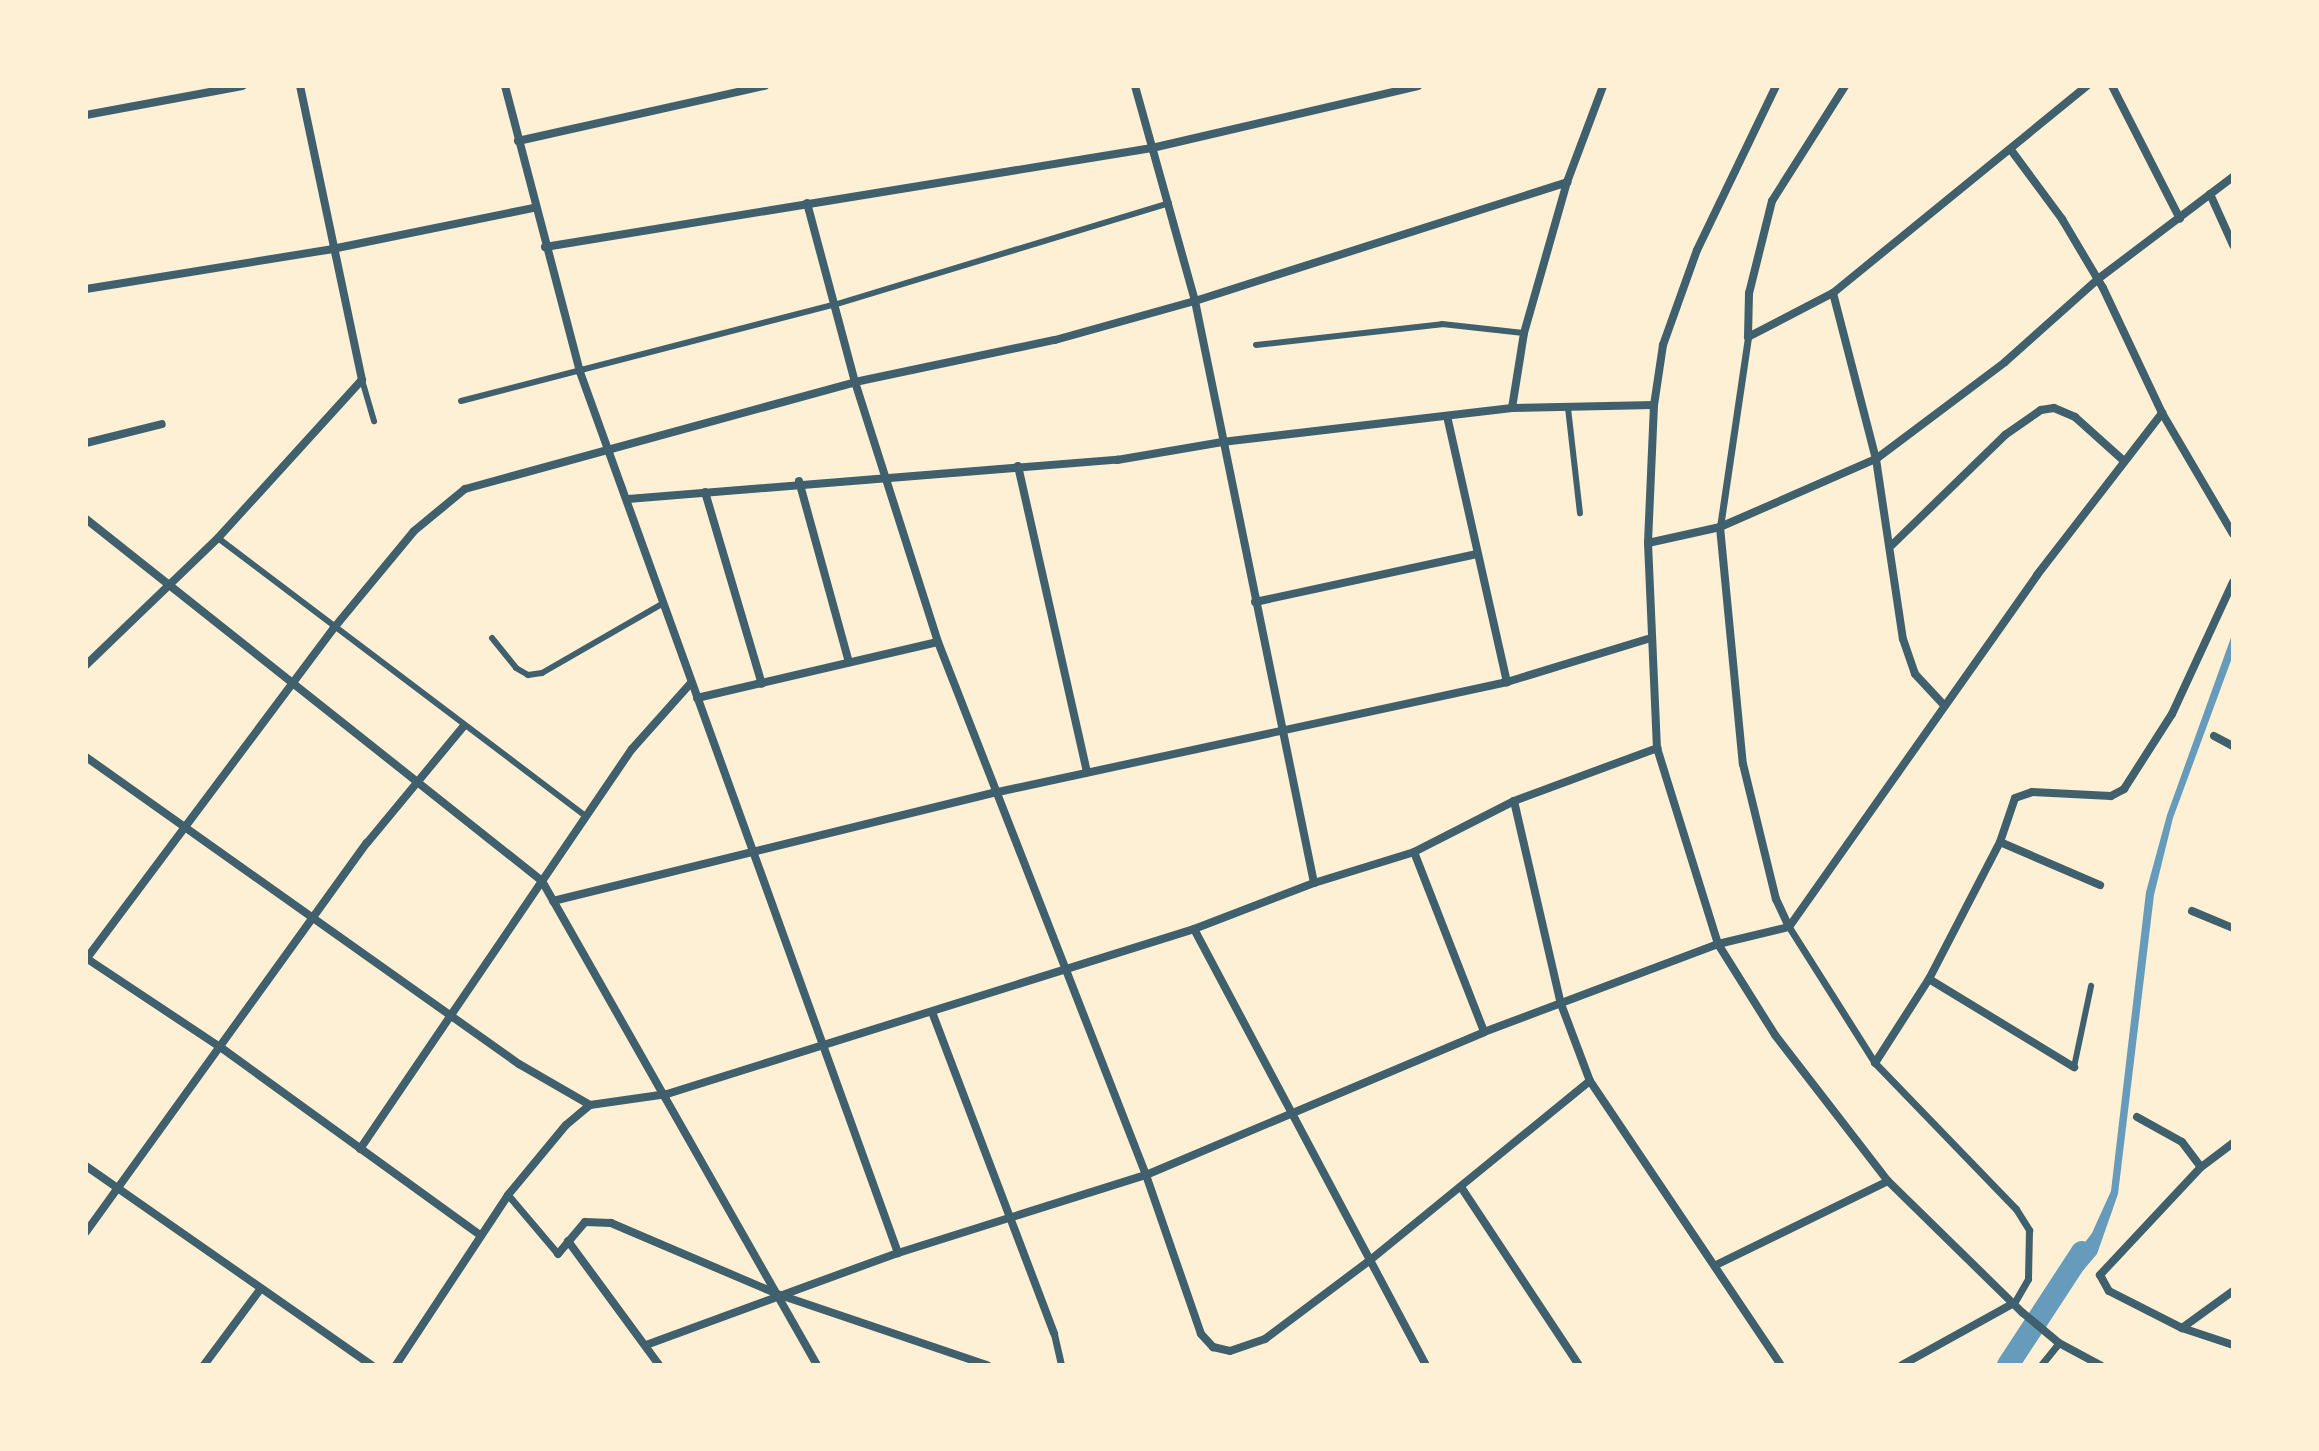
<!DOCTYPE html>
<style>
body{margin:0}
#map{position:relative;width:2319px;height:1451px;overflow:hidden;background:#fdf0d5;font-family:Helvetica,sans-serif}
div>[style]{position:absolute}
.water>*{inset:0;background:#669bbc}
.canal>*{height:22px;margin:-11px;padding:0 11px;transform-origin:11px;border-radius:11px;background:#669bbc}
.service>*{height:6px;margin:-3px;padding:0 3px;transform-origin:3px;border-radius:3px;background:#3f606c}
.pedestrian>*{height:7px;margin:-3.5px;padding:0 3.5px;transform-origin:3.5px;border-radius:3.5px;background:#3f606c}
.minor>*{height:8px;margin:-4px;padding:0 4px;transform-origin:4px;border-radius:4px;background:#3f606c}
span{translate:-50% -50%;white-space:nowrap;text-align:center;line-height:1.15;-webkit-text-stroke:7px #fdf0d5;paint-order:stroke}
.frame{position:absolute;inset:0;border:88px solid #fdf0d5;pointer-events:none}
</style>
<div id="map">
<div class="water">
<div style="clip-path:polygon(2233px 632px,2233px 655px,2173px 818px,2154px 895px,2118px 1194px,2097px 1254px,2074px 1281px,2062px 1273px,2092px 1233px,2111px 1191px,2146px 892px,2167px 815px)"></div>
</div>
<div class="canal">
<div style="left:2008px;top:1365px;width:135px;rotate:-56.8deg"></div>
</div>
<div class="service">
<div style="left:1256px;top:345px;width:187px;rotate:-6.4deg"></div>
<div style="left:1442px;top:324px;width:82px;rotate:6.3deg"></div>
<div style="left:362px;top:380px;width:43px;rotate:73.7deg"></div>
<div style="left:461px;top:401px;width:388px;rotate:-14.5deg"></div>
<div style="left:837px;top:304px;width:347px;rotate:-16.9deg"></div>
<div style="left:1568px;top:408px;width:106px;rotate:83.5deg"></div>
<div style="left:218px;top:538px;width:461px;rotate:37.1deg"></div>
<div style="left:492px;top:638px;width:38px;rotate:51deg"></div>
<div style="left:516px;top:668px;width:14px;rotate:30deg"></div>
<div style="left:528px;top:675px;width:14px;rotate:-8deg"></div>
<div style="left:542px;top:673px;width:138px;rotate:-29.9deg"></div>
<div style="left:2074px;top:1067px;width:83px;rotate:-78.1deg"></div>
</div>
<div class="pedestrian">
<div style="left:1720px;top:527px;width:192px;rotate:-81.6deg"></div>
<div style="left:1789px;top:927px;width:161px;rotate:57.7deg"></div>
<div style="left:1875px;top:1063px;width:203px;rotate:46deg"></div>
<div style="left:2016px;top:1209px;width:25px;rotate:58deg"></div>
<div style="left:2029px;top:1230px;width:49px;rotate:91.2deg"></div>
<div style="left:2028px;top:1279px;width:28px;rotate:120deg"></div>
<div style="left:508px;top:1195px;width:77px;rotate:49.7deg"></div>
<div style="left:1054px;top:1334px;width:32px;rotate:77deg"></div>
<div style="left:2041px;top:1365px;width:28px;rotate:-51deg"></div>
</div>
<div class="minor">
<div style="left:505px;top:86px;width:296px;rotate:75.3deg"></div>
<div style="left:580px;top:372px;width:937px;rotate:70.15deg"></div>
<div style="left:1135px;top:86px;width:223px;rotate:74.4deg"></div>
<div style="left:1195px;top:301px;width:594px;rotate:78.44deg"></div>
<div style="left:1776px;top:86px;width:182px;rotate:115.7deg"></div>
<div style="left:1697px;top:250px;width:101px;rotate:109.7deg"></div>
<div style="left:1663px;top:345px;width:61px;rotate:98.5deg"></div>
<div style="left:1654px;top:405px;width:138px;rotate:92.5deg"></div>
<div style="left:1648px;top:543px;width:205px;rotate:87.5deg"></div>
<div style="left:1657px;top:748px;width:205px;rotate:72.7deg"></div>
<div style="left:1718px;top:944px;width:107px;rotate:57.9deg"></div>
<div style="left:1775px;top:1035px;width:185px;rotate:52.3deg"></div>
<div style="left:1888px;top:1181px;width:189px;rotate:44.4deg"></div>
<div style="left:2023px;top:1313px;width:47px;rotate:39.8deg"></div>
<div style="left:2059px;top:1343px;width:47px;rotate:28.2deg"></div>
<div style="left:1845px;top:86px;width:136px;rotate:122.4deg"></div>
<div style="left:1772px;top:201px;width:95px;rotate:104deg"></div>
<div style="left:1749px;top:293px;width:44px;rotate:91.3deg"></div>
<div style="left:1748px;top:337px;width:96px;rotate:-27.4deg"></div>
<div style="left:1833px;top:293px;width:328px;rotate:-39.2deg"></div>
<div style="left:2112px;top:86px;width:149px;rotate:62.9deg"></div>
<div style="left:86px;top:115px;width:159px;rotate:-10.5deg"></div>
<div style="left:518px;top:141px;width:253px;rotate:-12.6deg"></div>
<div style="left:2011px;top:150px;width:86px;rotate:53.5deg"></div>
<div style="left:2062px;top:219px;width:80px;rotate:59.3deg"></div>
<div style="left:2103px;top:288px;width:138px;rotate:64.7deg"></div>
<div style="left:2162px;top:413px;width:140px;rotate:59.6deg"></div>
<div style="left:2210px;top:194px;width:56px;rotate:65.7deg"></div>
<div style="left:807px;top:203px;width:185px;rotate:75deg"></div>
<div style="left:855px;top:382px;width:273px;rotate:72.3deg"></div>
<div style="left:938px;top:642px;width:572px;rotate:68.68deg"></div>
<div style="left:1146px;top:1175px;width:168px;rotate:70.9deg"></div>
<div style="left:1201px;top:1334px;width:18px;rotate:47deg"></div>
<div style="left:1213px;top:1347px;width:17px;rotate:13deg"></div>
<div style="left:1230px;top:1351px;width:37px;rotate:-19deg"></div>
<div style="left:1265px;top:1339px;width:130px;rotate:-36.9deg"></div>
<div style="left:1369px;top:1261px;width:285px;rotate:-39.2deg"></div>
<div style="left:545px;top:247px;width:615px;rotate:-9.26deg"></div>
<div style="left:1152px;top:148px;width:273px;rotate:-13.1deg"></div>
<div style="left:86px;top:289px;width:249px;rotate:-9.2deg"></div>
<div style="left:332px;top:249px;width:206px;rotate:-11.5deg"></div>
<div style="left:1833px;top:293px;width:171px;rotate:75.5deg"></div>
<div style="left:1876px;top:459px;width:182px;rotate:81.5deg"></div>
<div style="left:1903px;top:639px;width:37px;rotate:71deg"></div>
<div style="left:1915px;top:674px;width:41px;rotate:47deg"></div>
<div style="left:1512px;top:408px;width:76px;rotate:-80.9deg"></div>
<div style="left:1524px;top:333px;width:157px;rotate:-74.1deg"></div>
<div style="left:1567px;top:182px;width:103px;rotate:-69.4deg"></div>
<div style="left:1447px;top:416px;width:273px;rotate:77.3deg"></div>
<div style="left:86px;top:443px;width:78px;rotate:-14deg"></div>
<div style="left:1018px;top:466px;width:314px;rotate:77.3deg"></div>
<div style="left:799px;top:481px;width:188px;rotate:74.6deg"></div>
<div style="left:705px;top:492px;width:200px;rotate:73.5deg"></div>
<div style="left:628px;top:499px;width:491px;rotate:-4.6deg"></div>
<div style="left:1117px;top:460px;width:107px;rotate:-9.7deg"></div>
<div style="left:1222px;top:442px;width:292px;rotate:-6.7deg"></div>
<div style="left:1512px;top:408px;width:142px;rotate:-1.2deg"></div>
<div style="left:86px;top:519px;width:582px;rotate:38.44deg"></div>
<div style="left:542px;top:881px;width:557px;rotate:60.4deg"></div>
<div style="left:1720px;top:527px;width:238px;rotate:84.5deg"></div>
<div style="left:1743px;top:764px;width:139px;rotate:76.3deg"></div>
<div style="left:1776px;top:899px;width:31px;rotate:65deg"></div>
<div style="left:1648px;top:543px;width:74px;rotate:-12.5deg"></div>
<div style="left:1720px;top:527px;width:170px;rotate:-23.6deg"></div>
<div style="left:1876px;top:459px;width:161px;rotate:-36.9deg"></div>
<div style="left:2005px;top:362px;width:125px;rotate:-41.7deg"></div>
<div style="left:2098px;top:279px;width:169px;rotate:-37.1deg"></div>
<div style="left:1892px;top:545px;width:158px;rotate:-44.2deg"></div>
<div style="left:2005px;top:435px;width:44px;rotate:-34.8deg"></div>
<div style="left:2041px;top:410px;width:13px;rotate:-9deg"></div>
<div style="left:2054px;top:408px;width:23px;rotate:23deg"></div>
<div style="left:2075px;top:417px;width:64px;rotate:41.9deg"></div>
<div style="left:1255px;top:602px;width:227px;rotate:-12.2deg"></div>
<div style="left:86px;top:665px;width:183px;rotate:-43.9deg"></div>
<div style="left:218px;top:538px;width:214px;rotate:-47.7deg"></div>
<div style="left:362px;top:380px;width:300px;rotate:-101.9deg"></div>
<div style="left:697px;top:698px;width:247px;rotate:-13.1deg"></div>
<div style="left:2214px;top:736px;width:21px;rotate:28deg"></div>
<div style="left:86px;top:757px;width:531px;rotate:35.34deg"></div>
<div style="left:519px;top:1064px;width:82px;rotate:30deg"></div>
<div style="left:590px;top:1105px;width:78px;rotate:-8.1deg"></div>
<div style="left:667px;top:1094px;width:552px;rotate:-17.38deg"></div>
<div style="left:1194px;top:929px;width:129px;rotate:-21deg"></div>
<div style="left:1314px;top:883px;width:105px;rotate:-17.2deg"></div>
<div style="left:1414px;top:852px;width:112px;rotate:-27deg"></div>
<div style="left:1514px;top:801px;width:153px;rotate:-20.3deg"></div>
<div style="left:1514px;top:801px;width:208px;rotate:77deg"></div>
<div style="left:1561px;top:1004px;width:82px;rotate:69.4deg"></div>
<div style="left:1590px;top:1081px;width:342px;rotate:56.1deg"></div>
<div style="left:2000px;top:842px;width:109px;rotate:23.3deg"></div>
<div style="left:1414px;top:852px;width:193px;rotate:68.7deg"></div>
<div style="left:553px;top:901px;width:458px;rotate:-13.8deg"></div>
<div style="left:998px;top:792px;width:521px;rotate:-12.19deg"></div>
<div style="left:1507px;top:682px;width:147px;rotate:-17deg"></div>
<div style="left:2192px;top:911px;width:44px;rotate:22.5deg"></div>
<div style="left:1789px;top:927px;width:431px;rotate:-54.8deg"></div>
<div style="left:2037px;top:575px;width:205px;rotate:-52.3deg"></div>
<div style="left:1194px;top:929px;width:494px;rotate:62deg"></div>
<div style="left:86px;top:958px;width:164px;rotate:33.6deg"></div>
<div style="left:223px;top:1049px;width:316px;rotate:35.9deg"></div>
<div style="left:87px;top:958px;width:411px;rotate:-53.2deg"></div>
<div style="left:333px;top:629px;width:127px;rotate:-50.4deg"></div>
<div style="left:414px;top:531px;width:66px;rotate:-39.5deg"></div>
<div style="left:465px;top:489px;width:404px;rotate:-15.3deg"></div>
<div style="left:855px;top:382px;width:204px;rotate:-11.9deg"></div>
<div style="left:1055px;top:340px;width:145px;rotate:-15.6deg"></div>
<div style="left:1195px;top:301px;width:391px;rotate:-17.7deg"></div>
<div style="left:1929px;top:979px;width:170px;rotate:31.3deg"></div>
<div style="left:932px;top:1012px;width:344px;rotate:69.2deg"></div>
<div style="left:1875px;top:1063px;width:100px;rotate:-57.3deg"></div>
<div style="left:1929px;top:979px;width:154px;rotate:-62.6deg"></div>
<div style="left:2000px;top:842px;width:46px;rotate:-71.2deg"></div>
<div style="left:2015px;top:798px;width:18px;rotate:-19deg"></div>
<div style="left:2032px;top:792px;width:79px;rotate:2.9deg"></div>
<div style="left:2111px;top:796px;width:15px;rotate:-28deg"></div>
<div style="left:2124px;top:789px;width:89px;rotate:-57.4deg"></div>
<div style="left:2172px;top:714px;width:145px;rotate:-65.2deg"></div>
<div style="left:2137px;top:1117px;width:51px;rotate:29.1deg"></div>
<div style="left:2182px;top:1142px;width:31px;rotate:53deg"></div>
<div style="left:2233px;top:1143px;width:40px;rotate:143deg"></div>
<div style="left:2201px;top:1167px;width:148px;rotate:133.1deg"></div>
<div style="left:2100px;top:1275px;width:18px;rotate:61deg"></div>
<div style="left:2109px;top:1291px;width:82px;rotate:26.9deg"></div>
<div style="left:2182px;top:1328px;width:54px;rotate:18.4deg"></div>
<div style="left:360px;top:1149px;width:484px;rotate:-55.8deg"></div>
<div style="left:632px;top:749px;width:87px;rotate:-48.3deg"></div>
<div style="left:86px;top:1166px;width:348px;rotate:34.9deg"></div>
<div style="left:1461px;top:1187px;width:214px;rotate:56.5deg"></div>
<div style="left:86px;top:1232px;width:480px;rotate:-54.2deg"></div>
<div style="left:367px;top:843px;width:151px;rotate:-50.4deg"></div>
<div style="left:568px;top:1241px;width:154px;rotate:53.7deg"></div>
<div style="left:558px;top:1254px;width:42px;rotate:-49.8deg"></div>
<div style="left:585px;top:1222px;width:26px;rotate:2deg"></div>
<div style="left:611px;top:1223px;width:184px;rotate:23.1deg"></div>
<div style="left:780px;top:1295px;width:219px;rotate:18.7deg"></div>
<div style="left:1716px;top:1265px;width:191px;rotate:-26deg"></div>
<div style="left:2182px;top:1328px;width:63px;rotate:-36deg"></div>
<div style="left:646px;top:1345px;width:268px;rotate:-20.1deg"></div>
<div style="left:898px;top:1253px;width:260px;rotate:-17.5deg"></div>
<div style="left:1146px;top:1175px;width:367px;rotate:-22.9deg"></div>
<div style="left:1484px;top:1032px;width:250px;rotate:-20.6deg"></div>
<div style="left:1718px;top:944px;width:73px;rotate:-13.5deg"></div>
<div style="left:204px;top:1365px;width:92px;rotate:-53.4deg"></div>
<div style="left:396px;top:1365px;width:204px;rotate:-56.6deg"></div>
<div style="left:508px;top:1195px;width:91px;rotate:-50.4deg"></div>
<div style="left:566px;top:1125px;width:31px;rotate:-40deg"></div>
<div style="left:1902px;top:1365px;width:128px;rotate:-29deg"></div>
</div>
<div class="frame"></div>
</div>
